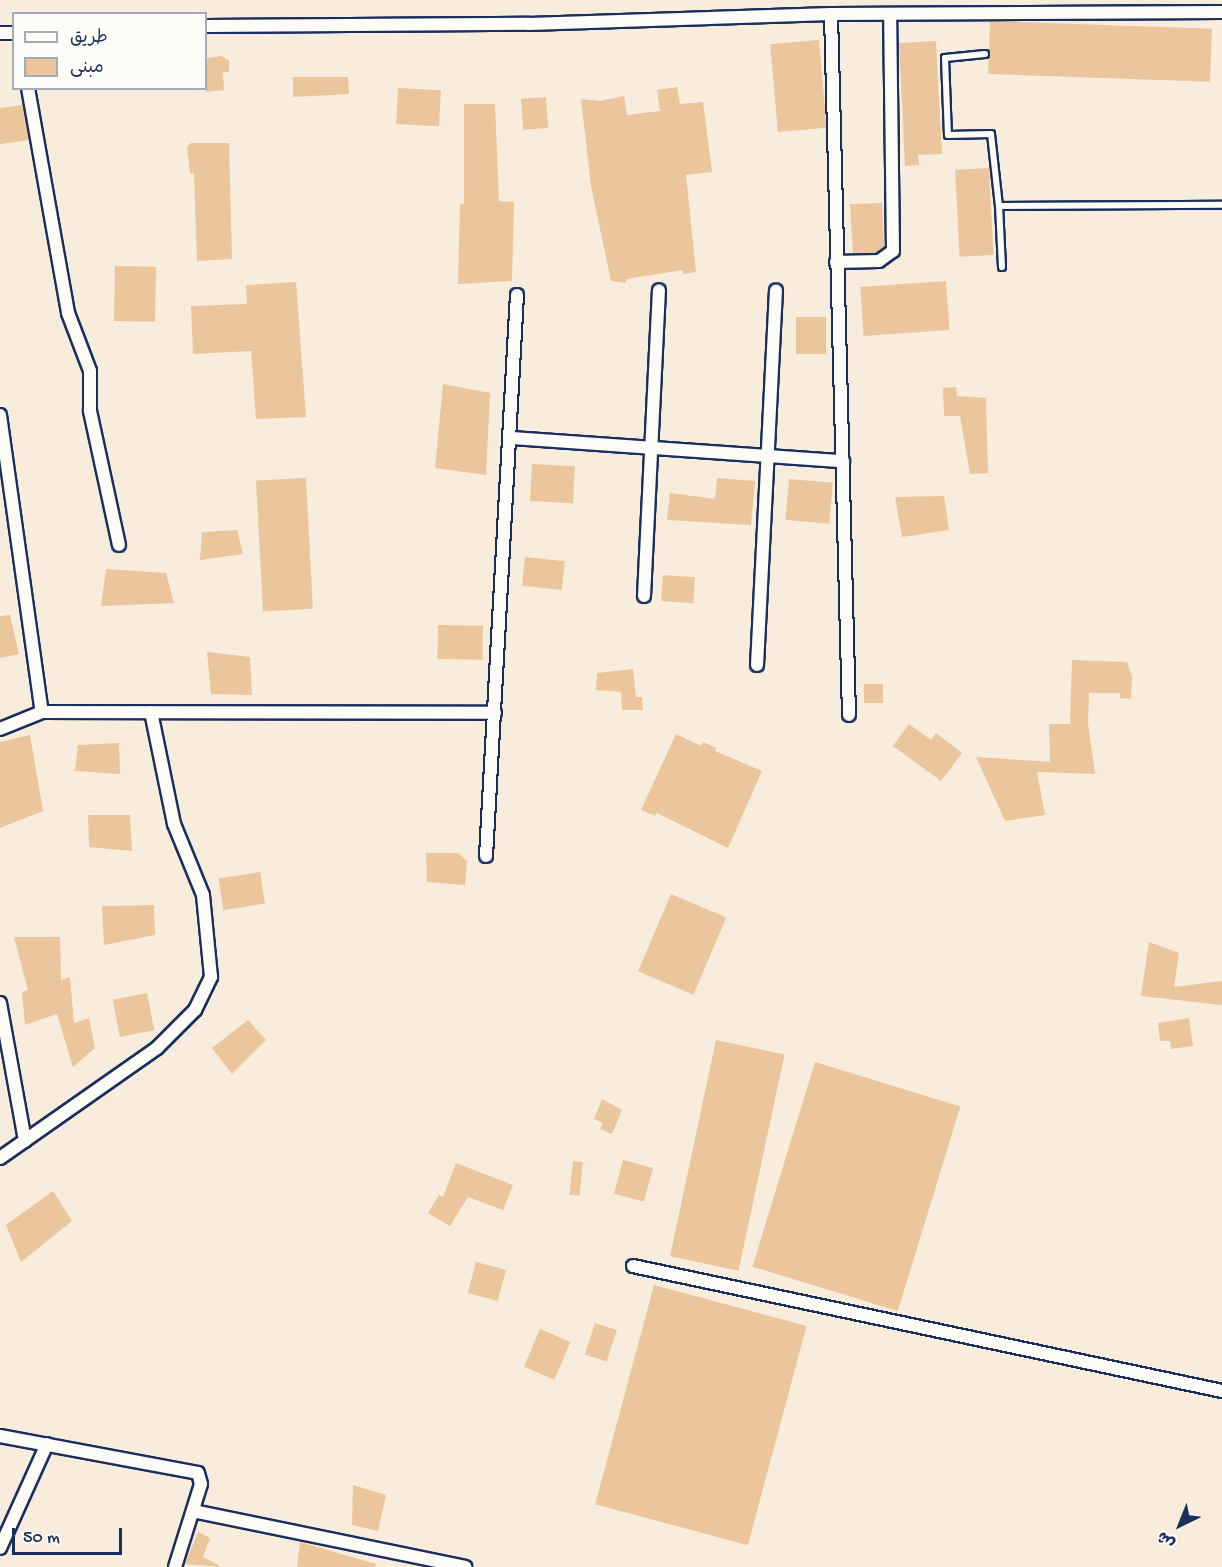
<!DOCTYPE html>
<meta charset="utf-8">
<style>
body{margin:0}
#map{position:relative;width:1222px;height:1567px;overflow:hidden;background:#f8ecdc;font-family:"Gochi Hand","Playpen Sans Arabic",sans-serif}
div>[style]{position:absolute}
.building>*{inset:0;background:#ebc59c;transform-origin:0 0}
.roads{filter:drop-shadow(2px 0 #1b2f5e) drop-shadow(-2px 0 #1b2f5e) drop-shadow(0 2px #1b2f5e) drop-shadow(0 -2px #1b2f5e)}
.service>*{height:6px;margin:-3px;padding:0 3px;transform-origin:3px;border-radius:3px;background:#fdfcf7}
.minor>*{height:12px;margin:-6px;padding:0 6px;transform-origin:6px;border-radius:6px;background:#fdfcf7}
span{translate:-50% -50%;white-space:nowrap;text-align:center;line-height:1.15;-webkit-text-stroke:6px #fdfcf7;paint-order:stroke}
.legend{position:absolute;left:12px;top:12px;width:195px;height:78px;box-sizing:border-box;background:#fdfcf7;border:2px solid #a3aaba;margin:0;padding:8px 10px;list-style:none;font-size:18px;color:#1b2f5e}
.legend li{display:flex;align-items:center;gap:12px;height:30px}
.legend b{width:30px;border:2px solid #a3aaba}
.north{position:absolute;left:1150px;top:1495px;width:60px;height:60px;-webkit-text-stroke:4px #fdfcf7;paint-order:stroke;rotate:223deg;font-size:16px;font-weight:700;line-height:24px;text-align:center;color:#1b2f5e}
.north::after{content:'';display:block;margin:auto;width:21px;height:27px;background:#1b2f5e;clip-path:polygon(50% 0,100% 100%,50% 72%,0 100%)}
.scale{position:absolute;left:12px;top:1528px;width:110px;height:27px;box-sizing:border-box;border:3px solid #1b2f5e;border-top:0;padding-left:8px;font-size:18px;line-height:21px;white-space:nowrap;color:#1b2f5e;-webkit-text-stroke:4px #fdfcf7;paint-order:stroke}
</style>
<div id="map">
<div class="building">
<div style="left:990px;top:21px;width:222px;height:53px;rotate:2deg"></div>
<div style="left:819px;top:40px;width:88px;height:49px;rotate:85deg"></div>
<div style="clip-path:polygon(936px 41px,942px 154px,918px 155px,919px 165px,905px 166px,899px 43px)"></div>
<div style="clip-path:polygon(221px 56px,229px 60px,229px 72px,223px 72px,224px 90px,206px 92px,206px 58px)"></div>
<div style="clip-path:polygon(293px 77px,348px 77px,349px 94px,293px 97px)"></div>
<div style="clip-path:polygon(677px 87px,680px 104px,703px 102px,712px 172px,686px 175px,696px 272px,683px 274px,683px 270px,626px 279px,626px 283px,611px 281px,591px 186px,581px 99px,600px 101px,624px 96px,627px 115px,660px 111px,657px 90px)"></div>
<div style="left:398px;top:88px;width:43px;height:36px;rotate:3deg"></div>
<div style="left:546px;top:97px;width:31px;height:25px;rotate:86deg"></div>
<div style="clip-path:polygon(464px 104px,495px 104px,499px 201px,514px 202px,512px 281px,458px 284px,460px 204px,464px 204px)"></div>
<div style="clip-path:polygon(23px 105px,29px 140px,0 144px,0 108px)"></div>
<div style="clip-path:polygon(191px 143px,229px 143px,232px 259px,197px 261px,194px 173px,190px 173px,187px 147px)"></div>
<div style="left:989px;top:168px;width:87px;height:34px;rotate:87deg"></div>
<div style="clip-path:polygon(882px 203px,884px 247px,876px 253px,853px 253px,850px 204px)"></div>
<div style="left:115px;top:266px;width:41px;height:55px;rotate:1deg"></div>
<div style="left:946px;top:281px;width:49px;height:86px;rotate:86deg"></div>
<div style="clip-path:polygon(296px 282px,306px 417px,256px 419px,251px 351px,193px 354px,191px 306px,247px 304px,246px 285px)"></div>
<div style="left:796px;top:317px;width:30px;height:37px"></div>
<div style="clip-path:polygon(443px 384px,490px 393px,486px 475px,435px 468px)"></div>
<div style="clip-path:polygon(956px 387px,957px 396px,986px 398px,988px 473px,970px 474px,960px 416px,944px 416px,943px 388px)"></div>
<div style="left:532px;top:464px;width:43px;height:37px;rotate:3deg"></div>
<div style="left:306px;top:478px;width:131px;height:50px;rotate:87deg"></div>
<div style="clip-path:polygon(717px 478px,755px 481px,751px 525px,667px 520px,670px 493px,715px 499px)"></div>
<div style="left:789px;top:479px;width:44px;height:41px;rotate:5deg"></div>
<div style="clip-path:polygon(944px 496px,949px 530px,902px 537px,895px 497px)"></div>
<div style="clip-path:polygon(237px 530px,243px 554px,200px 560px,202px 532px)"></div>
<div style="left:525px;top:557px;width:40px;height:29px;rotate:6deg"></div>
<div style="clip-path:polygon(106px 569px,166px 573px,174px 603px,101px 606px)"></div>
<div style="left:663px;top:575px;width:32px;height:26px;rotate:4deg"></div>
<div style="clip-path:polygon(10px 615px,19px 654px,0 658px,0 616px)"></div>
<div style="left:438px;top:625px;width:45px;height:34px;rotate:1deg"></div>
<div style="clip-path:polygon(207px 652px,250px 657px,252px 695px,211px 694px)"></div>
<div style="clip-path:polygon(1072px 660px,1127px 662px,1132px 677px,1131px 699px,1120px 698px,1120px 693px,1089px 693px,1088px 723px,1095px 774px,1037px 772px,1045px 815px,1005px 821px,976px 757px,1050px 762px,1049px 724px,1070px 724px)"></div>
<div style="clip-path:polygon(633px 669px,636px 697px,642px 697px,643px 710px,622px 710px,621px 692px,596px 690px,597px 673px)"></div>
<div style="left:864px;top:684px;width:19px;height:19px"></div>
<div style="clip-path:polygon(909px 724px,931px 740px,936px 733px,962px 753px,941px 781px,893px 746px)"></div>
<div style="clip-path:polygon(676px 734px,701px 746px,703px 742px,716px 748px,715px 751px,762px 771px,728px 848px,657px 813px,655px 816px,641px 810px)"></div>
<div style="clip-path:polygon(30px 735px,43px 811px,0 828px,0 742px)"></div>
<div style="clip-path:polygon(119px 743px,120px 774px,75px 771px,78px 745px)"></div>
<div style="clip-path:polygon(88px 815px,130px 815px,132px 851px,89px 847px)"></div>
<div style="clip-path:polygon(426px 853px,458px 853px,467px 861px,465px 885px,427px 882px)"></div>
<div style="left:260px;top:872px;width:32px;height:42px;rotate:81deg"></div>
<div style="left:671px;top:894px;width:60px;height:84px;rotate:23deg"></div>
<div style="clip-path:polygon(154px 905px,155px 935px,104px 945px,102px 906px)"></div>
<div style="clip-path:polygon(14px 937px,60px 937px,61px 980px,70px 977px,74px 1023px,89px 1018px,95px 1048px,73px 1067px,57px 1014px,25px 1025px,22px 992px,28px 990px)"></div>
<div style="clip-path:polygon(1149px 942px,1179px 953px,1174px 987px,1222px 981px,1222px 1005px,1141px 996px)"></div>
<div style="left:147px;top:993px;width:38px;height:35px;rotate:79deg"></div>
<div style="clip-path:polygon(1189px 1018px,1193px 1046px,1171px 1049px,1170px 1041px,1160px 1041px,1158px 1023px)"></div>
<div style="clip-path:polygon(248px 1020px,266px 1040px,232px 1074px,212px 1048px)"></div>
<div style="left:716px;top:1040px;width:70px;height:221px;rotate:12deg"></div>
<div style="left:815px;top:1062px;width:152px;height:214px;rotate:17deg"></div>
<div style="clip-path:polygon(602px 1099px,622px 1110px,612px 1134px,600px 1129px,603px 1123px,594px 1119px)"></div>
<div style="left:623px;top:1160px;width:31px;height:35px;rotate:15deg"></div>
<div style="left:573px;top:1161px;width:10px;height:34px;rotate:6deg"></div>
<div style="clip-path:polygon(456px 1163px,513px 1185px,503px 1210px,468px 1197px,450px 1226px,428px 1213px,439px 1195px,443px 1197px)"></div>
<div style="clip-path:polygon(53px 1191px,72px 1221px,21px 1262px,6px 1225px)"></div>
<div style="left:476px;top:1262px;width:31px;height:32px;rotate:15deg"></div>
<div style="left:654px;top:1285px;width:158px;height:227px;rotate:15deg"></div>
<div style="left:595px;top:1323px;width:23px;height:33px;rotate:18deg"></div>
<div style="left:540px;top:1329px;width:33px;height:41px;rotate:23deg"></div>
<div style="clip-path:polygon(353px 1485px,386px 1495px,378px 1531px,352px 1525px)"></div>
<div style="clip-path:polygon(198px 1532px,210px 1538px,203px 1557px,222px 1567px,185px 1564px)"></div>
<div style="clip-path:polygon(300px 1542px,376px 1564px,375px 1567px,297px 1567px)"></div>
</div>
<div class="roads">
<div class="service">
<div style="left:985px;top:54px;width:40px;rotate:174.3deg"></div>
<div style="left:945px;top:58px;width:77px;rotate:87.8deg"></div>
<div style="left:948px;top:135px;width:43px;rotate:-1.3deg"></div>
<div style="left:991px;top:134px;width:72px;rotate:83.7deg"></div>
<div style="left:1002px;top:267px;width:61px;rotate:-92.8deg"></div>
<div style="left:999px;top:206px;width:223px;rotate:-0.3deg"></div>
</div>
<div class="minor">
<div style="left:831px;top:14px;width:701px;rotate:88.53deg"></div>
<div style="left:206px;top:26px;width:323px;rotate:-0.4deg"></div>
<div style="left:529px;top:24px;width:302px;rotate:-1.9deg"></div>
<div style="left:831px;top:14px;width:391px;rotate:-0.3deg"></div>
<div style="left:0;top:33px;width:14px"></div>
<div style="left:28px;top:88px;width:229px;rotate:79.9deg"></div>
<div style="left:68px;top:313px;width:62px;rotate:69.2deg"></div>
<div style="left:90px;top:371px;width:40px;rotate:90deg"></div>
<div style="left:90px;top:411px;width:137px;rotate:77.8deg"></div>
<div style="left:836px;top:262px;width:43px;rotate:-1.3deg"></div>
<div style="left:879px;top:261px;width:17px;rotate:-36deg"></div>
<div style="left:893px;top:251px;width:237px;rotate:-90.7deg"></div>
<div style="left:0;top:415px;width:300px;rotate:82deg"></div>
<div style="left:511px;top:438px;width:333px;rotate:4deg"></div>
<div style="left:644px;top:596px;width:306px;rotate:-87.2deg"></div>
<div style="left:757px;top:665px;width:375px;rotate:-87.1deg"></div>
<div style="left:0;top:729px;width:45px;rotate:-22deg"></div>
<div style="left:42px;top:712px;width:453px;rotate:0.1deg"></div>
<div style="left:486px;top:856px;width:562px;rotate:-86.84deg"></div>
<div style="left:0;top:1003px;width:140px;rotate:79.7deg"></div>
<div style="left:0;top:1158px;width:192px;rotate:-35deg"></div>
<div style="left:157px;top:1048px;width:54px;rotate:-45deg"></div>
<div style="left:195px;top:1010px;width:37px;rotate:-64deg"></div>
<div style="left:211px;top:977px;width:82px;rotate:-95.6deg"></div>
<div style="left:203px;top:895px;width:77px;rotate:-112.2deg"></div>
<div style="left:174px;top:824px;width:114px;rotate:-101.6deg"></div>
<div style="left:633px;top:1266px;width:602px;rotate:11.98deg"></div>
<div style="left:0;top:1436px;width:201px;rotate:10.6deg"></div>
<div style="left:198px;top:1473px;width:11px;rotate:75deg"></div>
<div style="left:201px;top:1484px;width:87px;rotate:107.4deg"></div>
<div style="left:193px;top:1511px;width:278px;rotate:11.6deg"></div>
<div style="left:0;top:1548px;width:114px;rotate:-65.7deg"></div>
</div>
</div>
<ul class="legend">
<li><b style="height:8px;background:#fdfcf7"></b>طريق</li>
<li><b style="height:16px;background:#ebc59c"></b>مبنى</li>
</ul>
<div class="north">ش</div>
<div class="scale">50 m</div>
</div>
